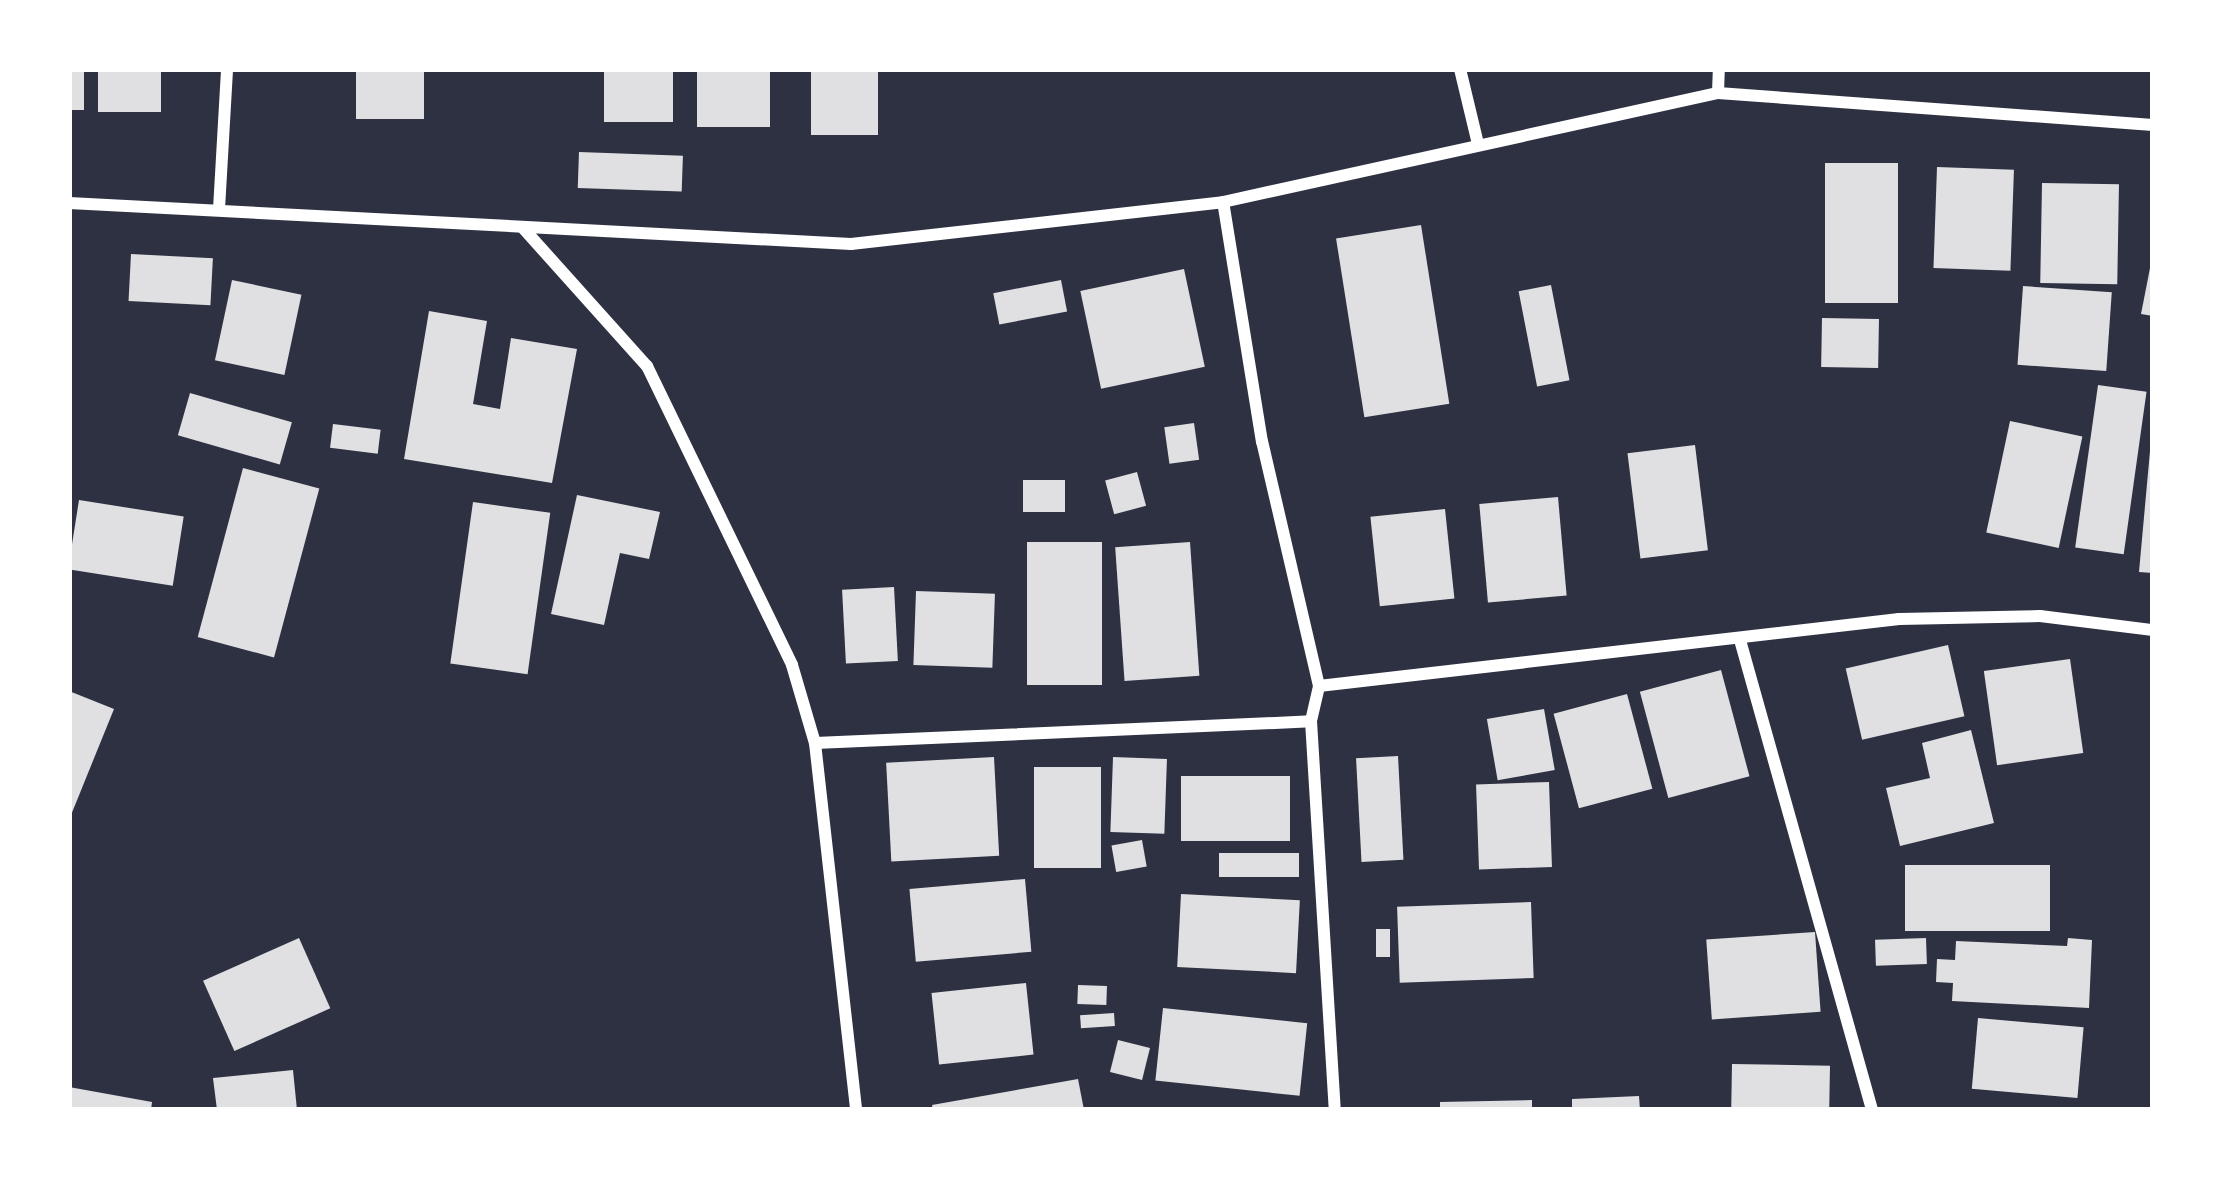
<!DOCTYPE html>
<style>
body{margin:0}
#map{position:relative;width:2222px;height:1179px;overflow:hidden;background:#2d3142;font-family:Poppins,sans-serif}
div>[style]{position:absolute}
.building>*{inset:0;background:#e0e0e3;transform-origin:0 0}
.minor>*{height:12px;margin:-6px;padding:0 6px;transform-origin:6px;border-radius:6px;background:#fff}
span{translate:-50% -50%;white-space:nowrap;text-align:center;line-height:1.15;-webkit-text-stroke:9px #fff;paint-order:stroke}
.frame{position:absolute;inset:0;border:72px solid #fff;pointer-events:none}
</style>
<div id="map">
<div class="building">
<div style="left:69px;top:69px;width:15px;height:41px"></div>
<div style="left:98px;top:69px;width:63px;height:43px"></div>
<div style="left:356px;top:69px;width:68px;height:50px"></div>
<div style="left:604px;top:69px;width:69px;height:53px"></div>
<div style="left:697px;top:69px;width:73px;height:58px"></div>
<div style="left:811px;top:69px;width:67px;height:66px"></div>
<div style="left:579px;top:152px;width:104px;height:36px;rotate:2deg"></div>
<div style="left:1825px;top:163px;width:73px;height:140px"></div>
<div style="left:1937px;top:167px;width:77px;height:101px;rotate:2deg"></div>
<div style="left:2042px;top:183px;width:77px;height:100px;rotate:1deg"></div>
<div style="left:1421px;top:225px;width:181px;height:86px;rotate:81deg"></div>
<div style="left:131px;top:254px;width:82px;height:47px;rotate:3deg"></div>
<div style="clip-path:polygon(2151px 263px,2153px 263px,2153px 316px,2141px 314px)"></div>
<div style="left:1184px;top:269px;width:100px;height:106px;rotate:78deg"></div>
<div style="left:232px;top:280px;width:71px;height:82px;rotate:12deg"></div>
<div style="left:1061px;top:280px;width:32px;height:69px;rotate:79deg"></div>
<div style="left:1551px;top:285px;width:97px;height:33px;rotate:79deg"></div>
<div style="left:2023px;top:286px;width:89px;height:79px;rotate:4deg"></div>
<div style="clip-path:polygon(429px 311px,487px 321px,473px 404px,500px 409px,511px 338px,577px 349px,552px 483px,404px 459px)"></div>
<div style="left:1822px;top:318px;width:57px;height:49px;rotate:1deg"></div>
<div style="left:2098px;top:385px;width:49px;height:164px;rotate:8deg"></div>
<div style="left:190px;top:393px;width:106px;height:44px;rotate:16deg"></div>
<div style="left:2010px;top:421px;width:74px;height:114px;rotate:12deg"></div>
<div style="left:1194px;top:423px;width:37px;height:30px;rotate:82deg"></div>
<div style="left:333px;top:424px;width:48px;height:24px;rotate:7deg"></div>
<div style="left:1695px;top:445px;width:106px;height:68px;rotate:83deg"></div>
<div style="clip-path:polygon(2150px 451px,2153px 451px,2153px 573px,2139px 572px)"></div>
<div style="left:243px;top:468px;width:79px;height:175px;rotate:15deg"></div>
<div style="left:1137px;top:472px;width:35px;height:33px;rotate:75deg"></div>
<div style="left:1023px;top:480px;width:42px;height:32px"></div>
<div style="clip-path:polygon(577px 495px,660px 512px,649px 559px,620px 553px,604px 625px,551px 614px)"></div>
<div style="left:1558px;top:497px;width:99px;height:79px;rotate:85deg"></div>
<div style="left:79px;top:500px;width:106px;height:70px;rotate:9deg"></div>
<div style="left:473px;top:502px;width:78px;height:163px;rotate:8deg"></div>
<div style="left:1445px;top:509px;width:90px;height:75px;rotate:84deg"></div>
<div style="left:1102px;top:542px;width:143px;height:75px;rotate:90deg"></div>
<div style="left:1190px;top:542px;width:134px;height:75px;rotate:86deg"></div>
<div style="left:894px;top:587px;width:74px;height:52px;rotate:87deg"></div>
<div style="left:916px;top:591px;width:79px;height:74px;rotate:2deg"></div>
<div style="left:1948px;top:645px;width:73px;height:105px;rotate:77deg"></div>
<div style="left:2070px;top:659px;width:95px;height:87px;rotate:82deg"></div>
<div style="left:1721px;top:670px;width:110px;height:84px;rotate:75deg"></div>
<div style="clip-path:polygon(69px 691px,114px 709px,69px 820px)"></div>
<div style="left:1627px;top:694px;width:98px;height:76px;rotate:75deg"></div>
<div style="left:1544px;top:709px;width:62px;height:58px;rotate:80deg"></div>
<div style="clip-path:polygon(1971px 730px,1994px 823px,1900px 846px,1886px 788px,1930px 778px,1922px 743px)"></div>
<div style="left:1398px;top:756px;width:104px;height:42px;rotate:87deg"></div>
<div style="left:994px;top:757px;width:99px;height:108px;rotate:87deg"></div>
<div style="left:1113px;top:757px;width:54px;height:75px;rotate:2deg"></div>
<div style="left:1101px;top:767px;width:101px;height:67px;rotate:90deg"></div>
<div style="left:1181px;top:776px;width:109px;height:65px"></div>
<div style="left:1549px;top:782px;width:85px;height:73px;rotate:88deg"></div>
<div style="left:1142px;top:840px;width:27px;height:31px;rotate:80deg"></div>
<div style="left:1219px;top:853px;width:80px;height:24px"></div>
<div style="left:1905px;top:865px;width:145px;height:66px"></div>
<div style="left:1025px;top:879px;width:73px;height:116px;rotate:85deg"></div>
<div style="left:1181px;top:894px;width:119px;height:73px;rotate:3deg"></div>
<div style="left:1531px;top:902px;width:76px;height:134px;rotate:88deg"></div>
<div style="left:1376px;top:929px;width:14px;height:28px"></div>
<div style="left:1815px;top:932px;width:80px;height:109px;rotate:86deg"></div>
<div style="left:299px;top:938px;width:77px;height:105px;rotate:66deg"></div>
<div style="left:1926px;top:938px;width:26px;height:51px;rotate:88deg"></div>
<div style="clip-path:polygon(2068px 938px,2092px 940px,2089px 1008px,1952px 1001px,1953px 983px,1936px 982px,1937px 959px,1955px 960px,1956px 941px,2067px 946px)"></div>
<div style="left:1026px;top:983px;width:72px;height:95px;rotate:84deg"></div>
<div style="left:1078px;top:985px;width:29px;height:19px;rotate:2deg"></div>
<div style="left:1163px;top:1008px;width:145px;height:73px;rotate:6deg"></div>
<div style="left:1114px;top:1013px;width:13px;height:34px;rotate:86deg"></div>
<div style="left:1978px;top:1018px;width:106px;height:71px;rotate:5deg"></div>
<div style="left:1118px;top:1040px;width:33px;height:33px;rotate:14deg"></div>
<div style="left:1732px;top:1064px;width:98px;height:46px;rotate:1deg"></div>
<div style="clip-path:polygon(293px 1070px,297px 1110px,217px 1110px,213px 1078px)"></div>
<div style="clip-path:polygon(1078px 1079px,1084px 1110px,933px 1110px,932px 1105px)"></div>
<div style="clip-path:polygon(69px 1087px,152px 1102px,151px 1110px,69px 1110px)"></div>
<div style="clip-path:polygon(1639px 1096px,1640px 1110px,1572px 1110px,1572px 1099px)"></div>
<div style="clip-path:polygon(1532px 1100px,1532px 1110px,1440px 1110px,1440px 1102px)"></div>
</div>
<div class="minor">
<div style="left:1460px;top:69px;width:73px;rotate:76.5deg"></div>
<div style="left:1718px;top:93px;width:24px;rotate:-88deg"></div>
<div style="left:69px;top:203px;width:783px;rotate:3deg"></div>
<div style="left:851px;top:244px;width:374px;rotate:-6.4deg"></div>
<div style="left:1223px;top:202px;width:507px;rotate:-12.42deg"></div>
<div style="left:1718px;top:93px;width:436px;rotate:4.2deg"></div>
<div style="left:219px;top:209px;width:140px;rotate:-86.7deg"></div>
<div style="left:523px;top:228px;width:186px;rotate:48.1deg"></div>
<div style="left:647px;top:366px;width:332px;rotate:64.1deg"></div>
<div style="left:792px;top:665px;width:81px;rotate:73.6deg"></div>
<div style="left:815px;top:743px;width:369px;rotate:83.6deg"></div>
<div style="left:1740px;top:640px;width:488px;rotate:74.3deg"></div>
<div style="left:1319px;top:686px;width:584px;rotate:-6.59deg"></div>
<div style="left:1899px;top:619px;width:141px;rotate:-1.2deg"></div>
<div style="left:2040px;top:616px;width:114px;rotate:7.1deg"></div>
<div style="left:1311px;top:721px;width:390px;rotate:86.5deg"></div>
<div style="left:815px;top:743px;width:496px;rotate:-2.5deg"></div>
<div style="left:1311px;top:721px;width:36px;rotate:-77deg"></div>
<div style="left:1319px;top:686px;width:251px;rotate:-103.1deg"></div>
<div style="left:1262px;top:442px;width:243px;rotate:-99.2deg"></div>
</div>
<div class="frame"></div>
</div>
